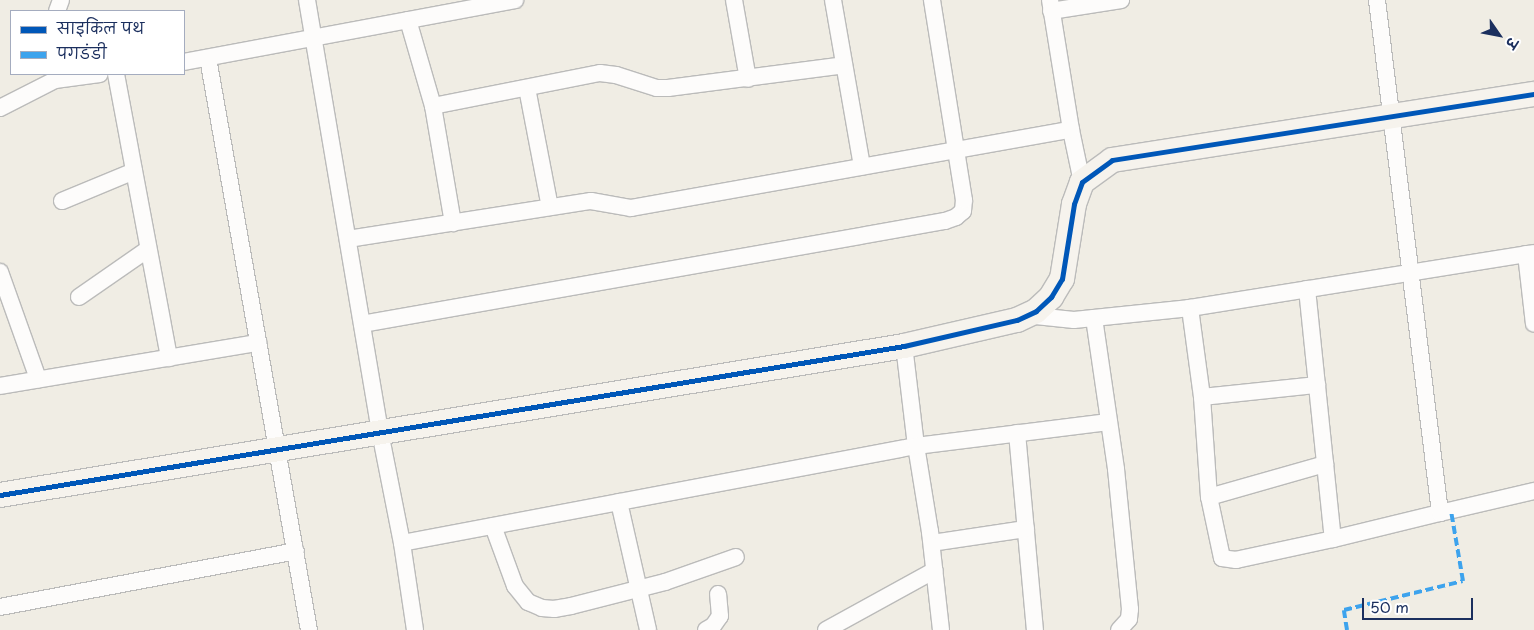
<!DOCTYPE html>
<meta charset="utf-8">
<style>
body{margin:0}
#map{position:relative;width:1534px;height:630px;overflow:hidden;background:#f0ede4;font-family:"Playpen Sans","Playpen Sans Deva",sans-serif}
div>[style]{position:absolute}
.roads{filter:drop-shadow(1px 0 #bbbbba) drop-shadow(-1px 0 #bbbbba) drop-shadow(0 1px #bbbbba) drop-shadow(0 -1px #bbbbba)}
.street>*{height:16px;margin:-8px;padding:0 8px;transform-origin:8px;border-radius:8px;background:#fdfcfb}
.secondary>*{height:24px;margin:-12px;padding:0 12px;transform-origin:12px;border-radius:12px;background:#f6f3ed}
.quiet>*{height:4px;margin-top:-2px;transform-origin:0;background:repeating-linear-gradient(90deg,#3da3ed 0 8px,transparent 0 12px)}
.cycleway>*{height:5px;margin:-2.5px;padding:0 2.5px;transform-origin:2.5px;border-radius:2.5px;background:#0057b8}
span{translate:-50% -50%;white-space:nowrap;text-align:center;line-height:1.15;-webkit-text-stroke:4.5px #fff;paint-order:stroke}
.legend{position:absolute;left:10px;top:10px;width:175px;height:65px;box-sizing:border-box;background:#fff;border:1px solid #a4acbf;margin:0;padding:6px 9px;list-style:none;font-size:15px;color:#1b2f5e}
.legend li{display:flex;align-items:center;gap:10px;height:25px}
.legend b{width:25px;border:1px solid #a4acbf}
.north{position:absolute;left:1474px;top:10px;width:50px;height:50px;-webkit-text-stroke:4px #fff;paint-order:stroke;rotate:123deg;font-size:14px;font-weight:700;line-height:20px;text-align:center;color:#1b2f5e}
.north::after{content:'';display:block;margin:auto;width:18px;height:22px;background:#1b2f5e;clip-path:polygon(50% 0,100% 100%,50% 72%,0 100%)}
.scale{position:absolute;left:1362px;top:598px;width:111px;height:22px;box-sizing:border-box;border:2px solid #1b2f5e;border-top:0;padding-left:6px;font-size:15px;line-height:18px;white-space:nowrap;color:#1b2f5e;-webkit-text-stroke:4px #fff;paint-order:stroke}
</style>
<div id="map">
<div class="roads">
<div class="street">
<div style="left:307px;top:0;width:438px;rotate:80.4deg"></div>
<div style="left:380px;top:432px;width:113px;rotate:78.8deg"></div>
<div style="left:402px;top:543px;width:88px;rotate:81.5deg"></div>
<div style="left:734px;top:0;width:80px;rotate:80deg"></div>
<div style="left:833px;top:0;width:169px;rotate:80.1deg"></div>
<div style="left:1050px;top:0;width:132px;rotate:80.8deg"></div>
<div style="left:1071px;top:130px;width:53px;rotate:78.1deg"></div>
<div style="left:57px;top:11px;width:12px;rotate:-70deg"></div>
<div style="left:1051px;top:11px;width:71px;rotate:-8.9deg"></div>
<div style="left:408px;top:20px;width:90px;rotate:73.8deg"></div>
<div style="left:433px;top:106px;width:119px;rotate:80.3deg"></div>
<div style="left:208px;top:58px;width:581px;rotate:79.99deg"></div>
<div style="left:184px;top:62px;width:337px;rotate:-10.6deg"></div>
<div style="left:116px;top:74px;width:289px;rotate:79.4deg"></div>
<div style="left:527px;top:88px;width:121px;rotate:79.1deg"></div>
<div style="left:433px;top:106px;width:170px;rotate:-11.2deg"></div>
<div style="left:600px;top:73px;width:16px;rotate:7deg"></div>
<div style="left:616px;top:75px;width:43px;rotate:17.6deg"></div>
<div style="left:657px;top:88px;width:11px"></div>
<div style="left:668px;top:88px;width:177px;rotate:-7.4deg"></div>
<div style="left:0;top:108px;width:62px;rotate:-27deg"></div>
<div style="left:55px;top:80px;width:45px;rotate:-7.6deg"></div>
<div style="left:62px;top:201px;width:78px;rotate:-22.6deg"></div>
<div style="left:348px;top:239px;width:246px;rotate:-8.9deg"></div>
<div style="left:591px;top:201px;width:41px;rotate:9.9deg"></div>
<div style="left:631px;top:208px;width:447px;rotate:-10.1deg"></div>
<div style="left:1526px;top:254px;width:70px;rotate:83.5deg"></div>
<div style="left:0;top:272px;width:114px;rotate:70.4deg"></div>
<div style="left:1307px;top:289px;width:251px;rotate:84.1deg"></div>
<div style="left:1333px;top:539px;width:110px;rotate:-13.7deg"></div>
<div style="left:1440px;top:513px;width:517px;rotate:-97deg"></div>
<div style="left:79px;top:297px;width:84px;rotate:-34.8deg"></div>
<div style="left:1026px;top:315px;width:48px;rotate:5.9deg"></div>
<div style="left:1074px;top:320px;width:117px;rotate:-5.9deg"></div>
<div style="left:1094px;top:318px;width:153px;rotate:81.7deg"></div>
<div style="left:1116px;top:469px;width:141px;rotate:84.3deg"></div>
<div style="left:1130px;top:609px;width:10px;rotate:96deg"></div>
<div style="left:1129px;top:619px;width:15px;rotate:132deg"></div>
<div style="left:362px;top:324px;width:592px;rotate:-10.02deg"></div>
<div style="left:945px;top:221px;width:12px;rotate:-20deg"></div>
<div style="left:956px;top:217px;width:9px;rotate:-41deg"></div>
<div style="left:963px;top:211px;width:11px;rotate:-85deg"></div>
<div style="left:964px;top:200px;width:203px;rotate:-99.1deg"></div>
<div style="left:0;top:386px;width:262px;rotate:-9.5deg"></div>
<div style="left:1202px;top:397px;width:116px;rotate:-6deg"></div>
<div style="left:1017px;top:433px;width:198px;rotate:84.8deg"></div>
<div style="left:1209px;top:497px;width:121px;rotate:-15.9deg"></div>
<div style="left:619px;top:502px;width:131px;rotate:77.2deg"></div>
<div style="left:1440px;top:513px;width:97px;rotate:-13.2deg"></div>
<div style="left:493px;top:526px;width:64px;rotate:69.9deg"></div>
<div style="left:515px;top:586px;width:21px;rotate:51deg"></div>
<div style="left:528px;top:602px;width:15px;rotate:23deg"></div>
<div style="left:542px;top:608px;width:12px;rotate:5deg"></div>
<div style="left:554px;top:609px;width:17px;rotate:-10deg"></div>
<div style="left:571px;top:606px;width:97px;rotate:-14.3deg"></div>
<div style="left:665px;top:582px;width:75px;rotate:-19.4deg"></div>
<div style="left:1333px;top:539px;width:99px;rotate:167.8deg"></div>
<div style="left:1236px;top:560px;width:14px;rotate:-172deg"></div>
<div style="left:1222px;top:558px;width:62px;rotate:-102deg"></div>
<div style="left:1209px;top:497px;width:100px;rotate:-94deg"></div>
<div style="left:1202px;top:397px;width:90px;rotate:-97.7deg"></div>
<div style="left:1190px;top:308px;width:348px;rotate:-9.1deg"></div>
<div style="left:402px;top:543px;width:523px;rotate:-10.69deg"></div>
<div style="left:916px;top:446px;width:101px;rotate:-96.8deg"></div>
<div style="left:932px;top:543px;width:95px;rotate:-8.5deg"></div>
<div style="left:0;top:607px;width:301px;rotate:-10.7deg"></div>
<div style="left:706px;top:630px;width:8px;rotate:-30deg"></div>
<div style="left:713px;top:626px;width:12px;rotate:-55deg"></div>
<div style="left:720px;top:616px;width:22px;rotate:-95deg"></div>
<div style="left:826px;top:630px;width:124px;rotate:-28.8deg"></div>
<div style="left:941px;top:630px;width:99px;rotate:-96.4deg"></div>
<div style="left:930px;top:532px;width:87px;rotate:-99.2deg"></div>
<div style="left:916px;top:446px;width:194px;rotate:-7.1deg"></div>
</div>
<div class="secondary">
<div style="left:0;top:495px;width:916px;rotate:-9.36deg"></div>
<div style="left:904px;top:346px;width:116px;rotate:-13deg"></div>
<div style="left:1017px;top:320px;width:21px;rotate:-25deg"></div>
<div style="left:1036px;top:311px;width:21px;rotate:-43deg"></div>
<div style="left:1051px;top:297px;width:21px;rotate:-59deg"></div>
<div style="left:1062px;top:279px;width:76px;rotate:-80.9deg"></div>
<div style="left:1074px;top:204px;width:23px;rotate:-70deg"></div>
<div style="left:1082px;top:182px;width:37px;rotate:-36deg"></div>
<div style="left:1112px;top:160px;width:427px;rotate:-8.9deg"></div>
</div>
</div>
<div class="quiet">
<div style="left:1347px;top:630px;width:20px;rotate:-99deg"></div>
<div style="left:1344px;top:610px;width:122px;rotate:-13.7deg"></div>
<div style="left:1463px;top:581px;width:71px;rotate:-99.7deg"></div>
</div>
<div class="cycleway">
<div style="left:0;top:495px;width:916px;rotate:-9.36deg"></div>
<div style="left:904px;top:346px;width:116px;rotate:-13deg"></div>
<div style="left:1017px;top:320px;width:21px;rotate:-25deg"></div>
<div style="left:1036px;top:311px;width:21px;rotate:-43deg"></div>
<div style="left:1051px;top:297px;width:21px;rotate:-59deg"></div>
<div style="left:1062px;top:279px;width:76px;rotate:-80.9deg"></div>
<div style="left:1074px;top:204px;width:23px;rotate:-70deg"></div>
<div style="left:1082px;top:182px;width:37px;rotate:-36deg"></div>
<div style="left:1112px;top:160px;width:427px;rotate:-8.9deg"></div>
</div>
<ul class="legend">
<li><b style="height:6px;background:#0057b8"></b>साइकिल पथ</li>
<li><b style="height:6px;background:#3da3ed"></b>पगडंडी</li>
</ul>
<div class="north">उ</div>
<div class="scale">50 m</div>
</div>
